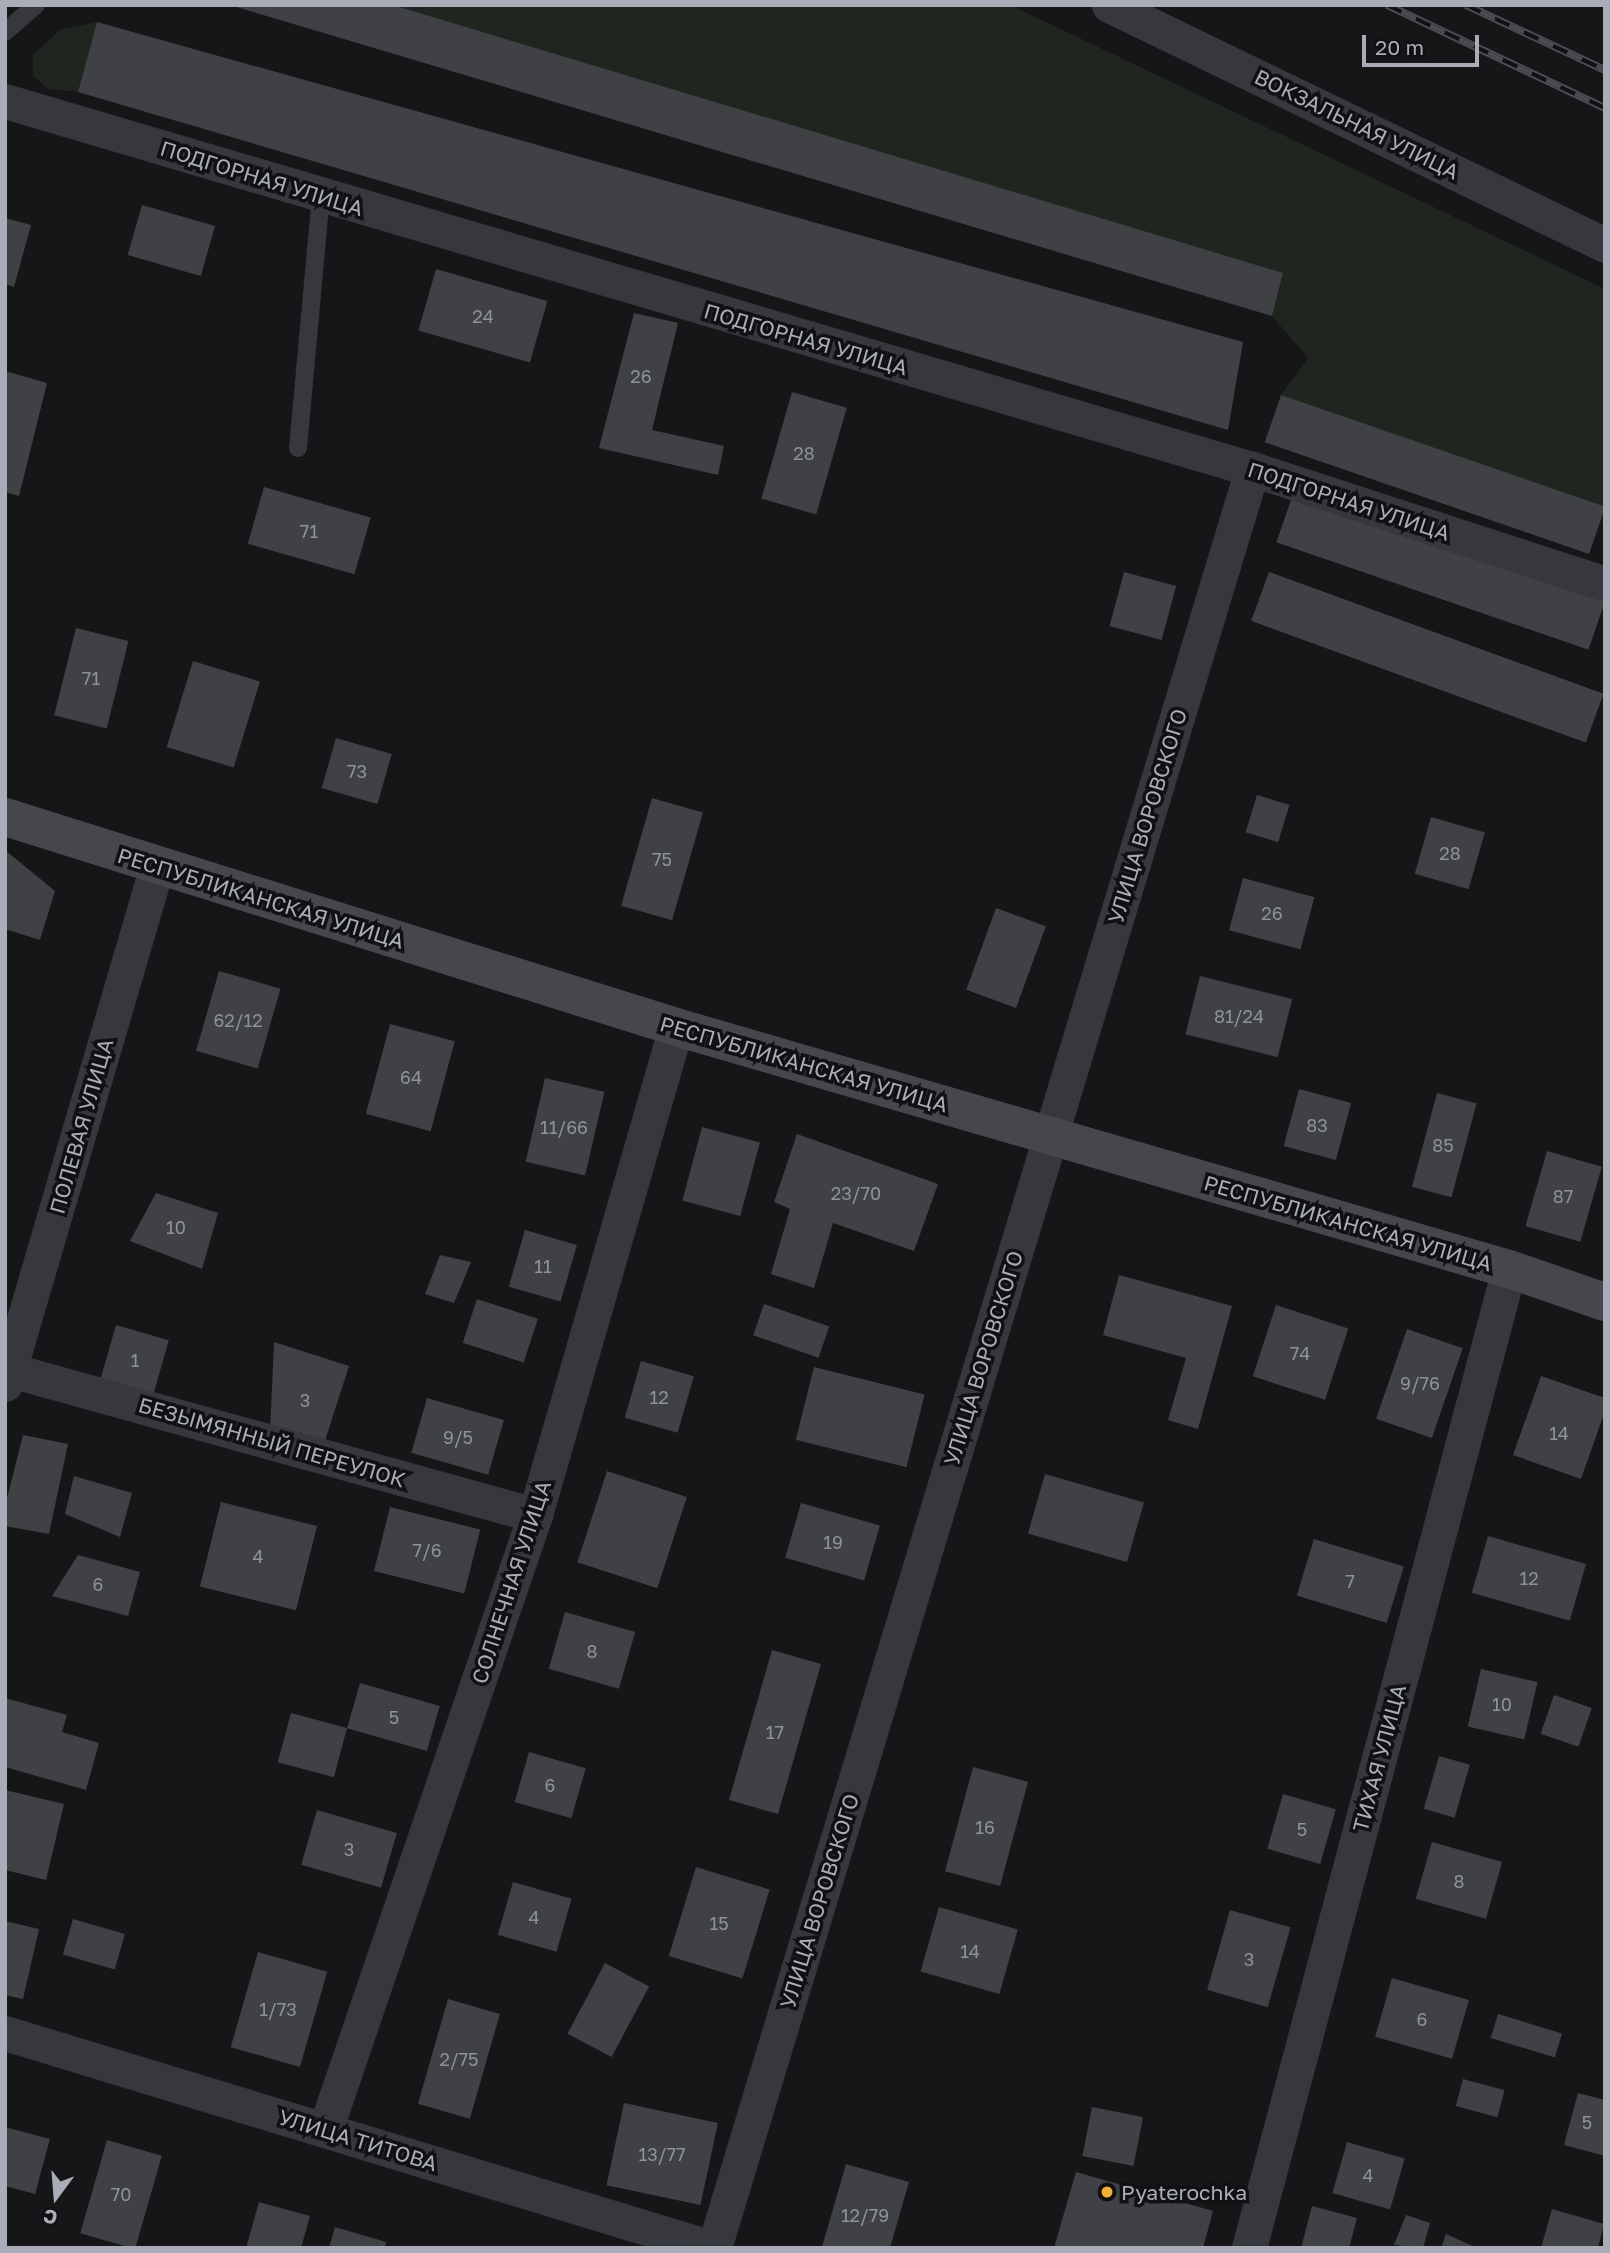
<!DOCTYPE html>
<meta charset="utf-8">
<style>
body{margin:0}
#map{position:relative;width:1610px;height:2253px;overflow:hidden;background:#161618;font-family:"Golos Text",sans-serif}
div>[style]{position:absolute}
.green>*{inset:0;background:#1e261f}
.building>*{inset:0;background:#404145;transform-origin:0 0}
.lane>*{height:18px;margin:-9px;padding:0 9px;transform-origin:9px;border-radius:9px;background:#37383d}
.street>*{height:35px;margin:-17.5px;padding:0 17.5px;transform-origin:17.5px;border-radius:17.5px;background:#37383d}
.secondary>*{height:38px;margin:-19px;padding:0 19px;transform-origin:19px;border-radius:19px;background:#45474d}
.rail>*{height:8px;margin-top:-4px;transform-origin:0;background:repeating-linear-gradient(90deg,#111113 0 16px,#4a4c52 0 32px);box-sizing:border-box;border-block:2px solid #4a4c52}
.dots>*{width:19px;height:19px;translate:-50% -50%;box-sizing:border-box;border:4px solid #111113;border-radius:50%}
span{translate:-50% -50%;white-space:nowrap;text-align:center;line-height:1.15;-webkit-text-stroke:7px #111113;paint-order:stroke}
.number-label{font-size:18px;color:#8e929b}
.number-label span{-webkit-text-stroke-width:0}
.street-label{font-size:21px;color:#a8adb8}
.poi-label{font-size:21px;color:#a8adb8}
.left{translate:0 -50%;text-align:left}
.frame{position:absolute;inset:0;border:7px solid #a8adb8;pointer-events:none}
.north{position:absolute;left:21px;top:2162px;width:70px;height:70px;-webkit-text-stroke:5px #111113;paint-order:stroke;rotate:196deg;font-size:19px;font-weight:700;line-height:28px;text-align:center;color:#a8adb8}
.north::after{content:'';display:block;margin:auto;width:24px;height:32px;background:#a8adb8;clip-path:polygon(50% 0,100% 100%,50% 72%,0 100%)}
.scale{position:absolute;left:1362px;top:35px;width:117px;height:32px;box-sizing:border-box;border:4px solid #a8adb8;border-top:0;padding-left:9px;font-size:21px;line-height:24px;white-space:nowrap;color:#a8adb8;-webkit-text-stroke:5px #111113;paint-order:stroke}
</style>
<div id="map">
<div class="green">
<div style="clip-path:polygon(393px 5px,1010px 5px,1605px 289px,1605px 509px,1281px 395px,1308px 358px,1272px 316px,1283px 274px)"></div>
<div style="clip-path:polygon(97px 22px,78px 92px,48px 89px,33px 76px,33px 55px,61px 29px)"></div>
</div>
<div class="building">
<div style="clip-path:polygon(230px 5px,393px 5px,1283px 273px,1272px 316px)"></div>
<div style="clip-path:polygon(97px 22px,1243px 342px,1228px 430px,78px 92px)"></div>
<div style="left:142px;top:205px;width:76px;height:52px;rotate:16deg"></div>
<div style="clip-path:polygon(5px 218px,31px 225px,14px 287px,5px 284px)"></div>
<div style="left:436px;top:269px;width:116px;height:64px;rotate:16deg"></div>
<div style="clip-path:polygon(634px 313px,678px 323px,652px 430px,724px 446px,718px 475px,599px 448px)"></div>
<div style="clip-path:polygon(5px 371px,47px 383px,19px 496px,5px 492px)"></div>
<div style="left:792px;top:392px;width:57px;height:111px;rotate:16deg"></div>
<div style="left:1281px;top:395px;width:343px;height:50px;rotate:19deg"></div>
<div style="left:264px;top:487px;width:111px;height:59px;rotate:16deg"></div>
<div style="left:1293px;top:494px;width:330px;height:51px;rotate:19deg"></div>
<div style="left:1124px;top:572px;width:54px;height:56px;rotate:15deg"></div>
<div style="left:1269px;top:572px;width:356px;height:52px;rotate:20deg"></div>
<div style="left:76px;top:628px;width:54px;height:90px;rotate:14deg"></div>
<div style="left:193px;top:661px;width:70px;height:90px;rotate:17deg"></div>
<div style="left:336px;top:738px;width:58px;height:52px;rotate:16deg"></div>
<div style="left:1257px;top:795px;width:34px;height:39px;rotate:17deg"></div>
<div style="left:652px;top:798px;width:53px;height:112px;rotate:16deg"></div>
<div style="left:1431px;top:817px;width:56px;height:59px;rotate:16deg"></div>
<div style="clip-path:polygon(5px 850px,55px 891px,40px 940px,5px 929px)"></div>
<div style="left:1243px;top:878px;width:74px;height:54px;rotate:15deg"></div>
<div style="left:996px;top:908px;width:53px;height:87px;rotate:20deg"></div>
<div style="left:219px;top:971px;width:64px;height:83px;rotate:16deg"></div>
<div style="left:1200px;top:976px;width:95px;height:60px;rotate:14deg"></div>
<div style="left:390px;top:1024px;width:67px;height:93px;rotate:15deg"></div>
<div style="left:545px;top:1078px;width:61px;height:86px;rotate:13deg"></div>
<div style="left:1299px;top:1089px;width:54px;height:59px;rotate:15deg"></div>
<div style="left:1437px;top:1093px;width:41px;height:97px;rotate:15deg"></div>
<div style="left:702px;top:1127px;width:60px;height:76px;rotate:15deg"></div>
<div style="clip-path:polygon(797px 1134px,938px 1184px,914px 1251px,833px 1223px,814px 1288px,771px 1274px,790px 1209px,774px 1202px)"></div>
<div style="left:1547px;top:1151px;width:57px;height:78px;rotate:16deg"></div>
<div style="clip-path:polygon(156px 1193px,218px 1213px,202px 1269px,130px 1241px)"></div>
<div style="left:525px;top:1230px;width:54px;height:59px;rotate:16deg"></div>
<div style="clip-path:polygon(440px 1255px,471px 1262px,454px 1303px,425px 1294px)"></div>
<div style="clip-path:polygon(1119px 1275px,1232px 1306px,1198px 1429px,1168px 1420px,1186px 1358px,1103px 1335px)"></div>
<div style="left:477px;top:1299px;width:64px;height:46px;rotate:18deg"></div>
<div style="left:764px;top:1304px;width:69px;height:33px;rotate:19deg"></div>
<div style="left:1276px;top:1305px;width:76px;height:75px;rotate:18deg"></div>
<div style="left:116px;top:1325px;width:55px;height:57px;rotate:16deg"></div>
<div style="left:1407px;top:1329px;width:59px;height:95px;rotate:19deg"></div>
<div style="clip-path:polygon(274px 1342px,349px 1366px,322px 1450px,270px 1434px)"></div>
<div style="left:641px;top:1361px;width:55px;height:59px;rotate:16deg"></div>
<div style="left:814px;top:1367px;width:114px;height:75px;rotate:14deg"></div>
<div style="clip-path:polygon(1541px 1376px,1605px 1398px,1605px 1411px,1581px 1479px,1513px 1455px)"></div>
<div style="left:427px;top:1398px;width:80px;height:57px;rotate:16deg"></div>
<div style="clip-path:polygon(23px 1435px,68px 1444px,49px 1534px,5px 1526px,5px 1506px)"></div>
<div style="left:607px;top:1471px;width:84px;height:96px;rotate:18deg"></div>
<div style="left:1045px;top:1474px;width:103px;height:62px;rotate:16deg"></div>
<div style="clip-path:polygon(74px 1476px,132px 1493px,120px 1537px,65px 1514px)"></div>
<div style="left:221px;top:1502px;width:99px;height:87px;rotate:14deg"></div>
<div style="left:801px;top:1503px;width:82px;height:57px;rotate:16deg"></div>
<div style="left:390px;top:1507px;width:93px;height:66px;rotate:14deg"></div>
<div style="left:1488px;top:1536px;width:102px;height:59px;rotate:16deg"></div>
<div style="left:1314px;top:1539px;width:94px;height:59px;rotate:17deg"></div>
<div style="clip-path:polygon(78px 1555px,140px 1572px,128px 1616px,52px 1596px)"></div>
<div style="left:565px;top:1612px;width:73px;height:59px;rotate:16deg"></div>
<div style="left:772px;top:1650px;width:51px;height:156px;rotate:16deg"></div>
<div style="left:1481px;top:1669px;width:58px;height:59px;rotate:13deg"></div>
<div style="left:360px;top:1683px;width:83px;height:47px;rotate:16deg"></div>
<div style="left:1554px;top:1695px;width:40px;height:41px;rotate:19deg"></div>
<div style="clip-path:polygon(5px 1698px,67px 1715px,62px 1732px,99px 1743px,86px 1790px,5px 1767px)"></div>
<div style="left:291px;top:1713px;width:58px;height:51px;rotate:15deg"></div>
<div style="left:529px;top:1752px;width:59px;height:52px;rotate:16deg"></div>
<div style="left:1439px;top:1756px;width:32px;height:55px;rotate:16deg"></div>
<div style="left:973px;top:1767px;width:57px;height:108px;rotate:15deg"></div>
<div style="clip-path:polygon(5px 1790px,64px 1804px,46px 1880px,5px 1870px)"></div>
<div style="left:1283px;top:1794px;width:55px;height:57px;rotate:16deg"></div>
<div style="left:317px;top:1810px;width:83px;height:57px;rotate:16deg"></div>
<div style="left:1432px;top:1842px;width:73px;height:59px;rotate:16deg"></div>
<div style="left:696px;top:1867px;width:77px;height:93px;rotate:17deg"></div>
<div style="left:513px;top:1882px;width:61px;height:55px;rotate:16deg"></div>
<div style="left:939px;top:1907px;width:82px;height:67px;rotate:16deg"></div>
<div style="left:1230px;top:1910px;width:63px;height:83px;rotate:16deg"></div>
<div style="left:73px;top:1919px;width:54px;height:37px;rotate:16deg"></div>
<div style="clip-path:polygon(5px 1921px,39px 1929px,23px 1999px,5px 1995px)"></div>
<div style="left:258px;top:1952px;width:72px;height:99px;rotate:16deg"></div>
<div style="left:605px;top:1963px;width:50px;height:80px;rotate:28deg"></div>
<div style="left:1392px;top:1978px;width:80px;height:61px;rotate:16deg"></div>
<div style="left:448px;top:1999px;width:54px;height:109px;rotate:16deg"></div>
<div style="left:1498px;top:2014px;width:67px;height:25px;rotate:17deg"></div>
<div style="left:1463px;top:2079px;width:43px;height:28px;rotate:15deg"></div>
<div style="clip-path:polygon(1578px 2093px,1605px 2100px,1605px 2156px,1564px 2145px)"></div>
<div style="left:624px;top:2103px;width:96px;height:84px;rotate:12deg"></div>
<div style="left:1092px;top:2107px;width:52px;height:50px;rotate:11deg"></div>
<div style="clip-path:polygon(5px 2127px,50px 2139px,35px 2194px,5px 2186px)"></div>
<div style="left:107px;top:2140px;width:57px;height:97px;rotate:16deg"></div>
<div style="left:1347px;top:2142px;width:60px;height:53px;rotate:16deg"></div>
<div style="clip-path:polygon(846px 2164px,909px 2182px,890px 2248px,822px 2247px)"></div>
<div style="clip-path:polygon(1076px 2172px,1213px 2211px,1203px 2248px,1054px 2248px)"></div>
<div style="clip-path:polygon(259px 2202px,310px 2216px,301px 2248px,246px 2248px)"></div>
<div style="clip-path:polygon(1312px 2206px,1357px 2218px,1349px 2248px,1301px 2248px)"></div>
<div style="clip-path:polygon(1552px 2209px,1604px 2224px,1598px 2248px,1541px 2248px)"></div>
<div style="clip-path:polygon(1406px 2215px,1430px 2223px,1423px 2248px,1394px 2245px)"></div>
<div style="clip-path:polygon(335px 2227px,386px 2242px,385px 2248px,329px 2248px)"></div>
<div style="clip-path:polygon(1446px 2234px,1477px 2248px,1441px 2248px)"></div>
</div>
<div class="lane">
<div style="left:5px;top:32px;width:41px;rotate:-41.1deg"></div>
<div style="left:298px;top:448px;width:252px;rotate:-84.8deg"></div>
</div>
<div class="street">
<div style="left:1109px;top:5px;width:551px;rotate:25.82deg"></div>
<div style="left:5px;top:101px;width:1300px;rotate:16.44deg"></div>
<div style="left:1252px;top:469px;width:371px;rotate:18deg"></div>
<div style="left:10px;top:1370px;width:545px;rotate:15.44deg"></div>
<div style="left:5px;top:1384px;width:540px;rotate:-73.65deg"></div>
<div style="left:5px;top:2033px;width:739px;rotate:16.91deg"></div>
<div style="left:325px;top:2130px;width:650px;rotate:-71.15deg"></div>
<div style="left:535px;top:1515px;width:508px;rotate:-73.88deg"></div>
<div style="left:714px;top:2248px;width:1859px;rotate:-73.17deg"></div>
<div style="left:1249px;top:2248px;width:1013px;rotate:-75.13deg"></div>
</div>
<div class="secondary">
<div style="left:5px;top:817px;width:703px;rotate:17.38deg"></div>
<div style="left:676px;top:1027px;width:867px;rotate:16.2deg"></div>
<div style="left:1509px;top:1269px;width:102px;rotate:19deg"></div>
</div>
<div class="rail">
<div style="left:1387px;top:5px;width:241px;rotate:25.3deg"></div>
<div style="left:1466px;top:5px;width:153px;rotate:25.1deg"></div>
</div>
<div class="dots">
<div style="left:1107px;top:2192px;background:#f2b134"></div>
</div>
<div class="number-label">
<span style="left:483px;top:316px">24</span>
<span style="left:641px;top:376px">26</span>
<span style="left:804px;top:453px">28</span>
<span style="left:309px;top:531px">71</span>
<span style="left:91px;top:678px">71</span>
<span style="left:357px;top:771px">73</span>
<span style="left:1450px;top:853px">28</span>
<span style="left:662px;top:859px">75</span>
<span style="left:1272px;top:913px">26</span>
<span style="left:1239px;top:1016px">81/24</span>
<span style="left:238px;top:1020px">62/12</span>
<span style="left:411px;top:1077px">64</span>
<span style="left:1317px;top:1125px">83</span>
<span style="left:564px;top:1127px">11/66</span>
<span style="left:1443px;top:1145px">85</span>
<span style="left:856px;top:1193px">23/70</span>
<span style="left:1563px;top:1196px">87</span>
<span style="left:176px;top:1227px">10</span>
<span style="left:543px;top:1266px">11</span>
<span style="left:1300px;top:1353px">74</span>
<span style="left:135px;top:1360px">1</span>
<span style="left:1420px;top:1383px">9/76</span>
<span style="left:659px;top:1397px">12</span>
<span style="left:305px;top:1400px">3</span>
<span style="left:1559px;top:1433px">14</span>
<span style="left:458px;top:1437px">9/5</span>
<span style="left:833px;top:1542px">19</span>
<span style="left:427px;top:1550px">7/6</span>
<span style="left:258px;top:1556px">4</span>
<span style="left:1529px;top:1578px">12</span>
<span style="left:1350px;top:1581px">7</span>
<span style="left:98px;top:1584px">6</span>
<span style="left:592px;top:1651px">8</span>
<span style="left:1502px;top:1704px">10</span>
<span style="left:394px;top:1717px">5</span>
<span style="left:775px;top:1732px">17</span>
<span style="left:550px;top:1785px">6</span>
<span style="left:985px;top:1827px">16</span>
<span style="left:1302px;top:1829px">5</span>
<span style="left:349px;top:1849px">3</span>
<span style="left:1459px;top:1881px">8</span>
<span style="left:534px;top:1917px">4</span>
<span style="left:719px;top:1923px">15</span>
<span style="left:970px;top:1951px">14</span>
<span style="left:1249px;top:1959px">3</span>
<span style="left:278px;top:2009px">1/73</span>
<span style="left:1422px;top:2019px">6</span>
<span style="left:459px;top:2059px">2/75</span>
<span style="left:1587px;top:2122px">5</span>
<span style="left:662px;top:2154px">13/77</span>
<span style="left:1368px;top:2175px">4</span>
<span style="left:121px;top:2194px">70</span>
<span style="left:865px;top:2215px">12/79</span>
</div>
<div class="street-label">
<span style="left:1357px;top:124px;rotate:26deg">ВОКЗАЛЬНАЯ УЛИЦА</span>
<span style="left:262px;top:178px;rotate:17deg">ПОДГОРНАЯ УЛИЦА</span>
<span style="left:806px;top:339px;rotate:16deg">ПОДГОРНАЯ УЛИЦА</span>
<span style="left:1349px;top:501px;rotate:18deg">ПОДГОРНАЯ УЛИЦА</span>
<span style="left:1147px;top:816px;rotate:-73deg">УЛИЦА ВОРОВСКОГО</span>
<span style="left:261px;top:898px;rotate:17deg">РЕСПУБЛИКАНСКАЯ УЛИЦА</span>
<span style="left:804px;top:1064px;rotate:16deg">РЕСПУБЛИКАНСКАЯ УЛИЦА</span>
<span style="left:81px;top:1126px;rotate:-74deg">ПОЛЕВАЯ УЛИЦА</span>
<span style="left:1348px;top:1223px;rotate:16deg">РЕСПУБЛИКАНСКАЯ УЛИЦА</span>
<span style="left:983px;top:1358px;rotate:-73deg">УЛИЦА ВОРОВСКОГО</span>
<span style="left:272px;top:1442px;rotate:16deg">БЕЗЫМЯННЫЙ ПЕРЕУЛОК</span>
<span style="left:511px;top:1582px;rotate:-72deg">СОЛНЕЧНАЯ УЛИЦА</span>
<span style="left:1379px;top:1758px;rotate:-75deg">ТИХАЯ УЛИЦА</span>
<span style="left:819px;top:1901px;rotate:-73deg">УЛИЦА ВОРОВСКОГО</span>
<span style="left:358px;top:2140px;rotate:17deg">УЛИЦА ТИТОВА</span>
</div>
<div class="poi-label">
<span class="left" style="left:1121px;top:2192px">Pyaterochka</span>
</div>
<div class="frame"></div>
<div class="north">С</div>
<div class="scale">20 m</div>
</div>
